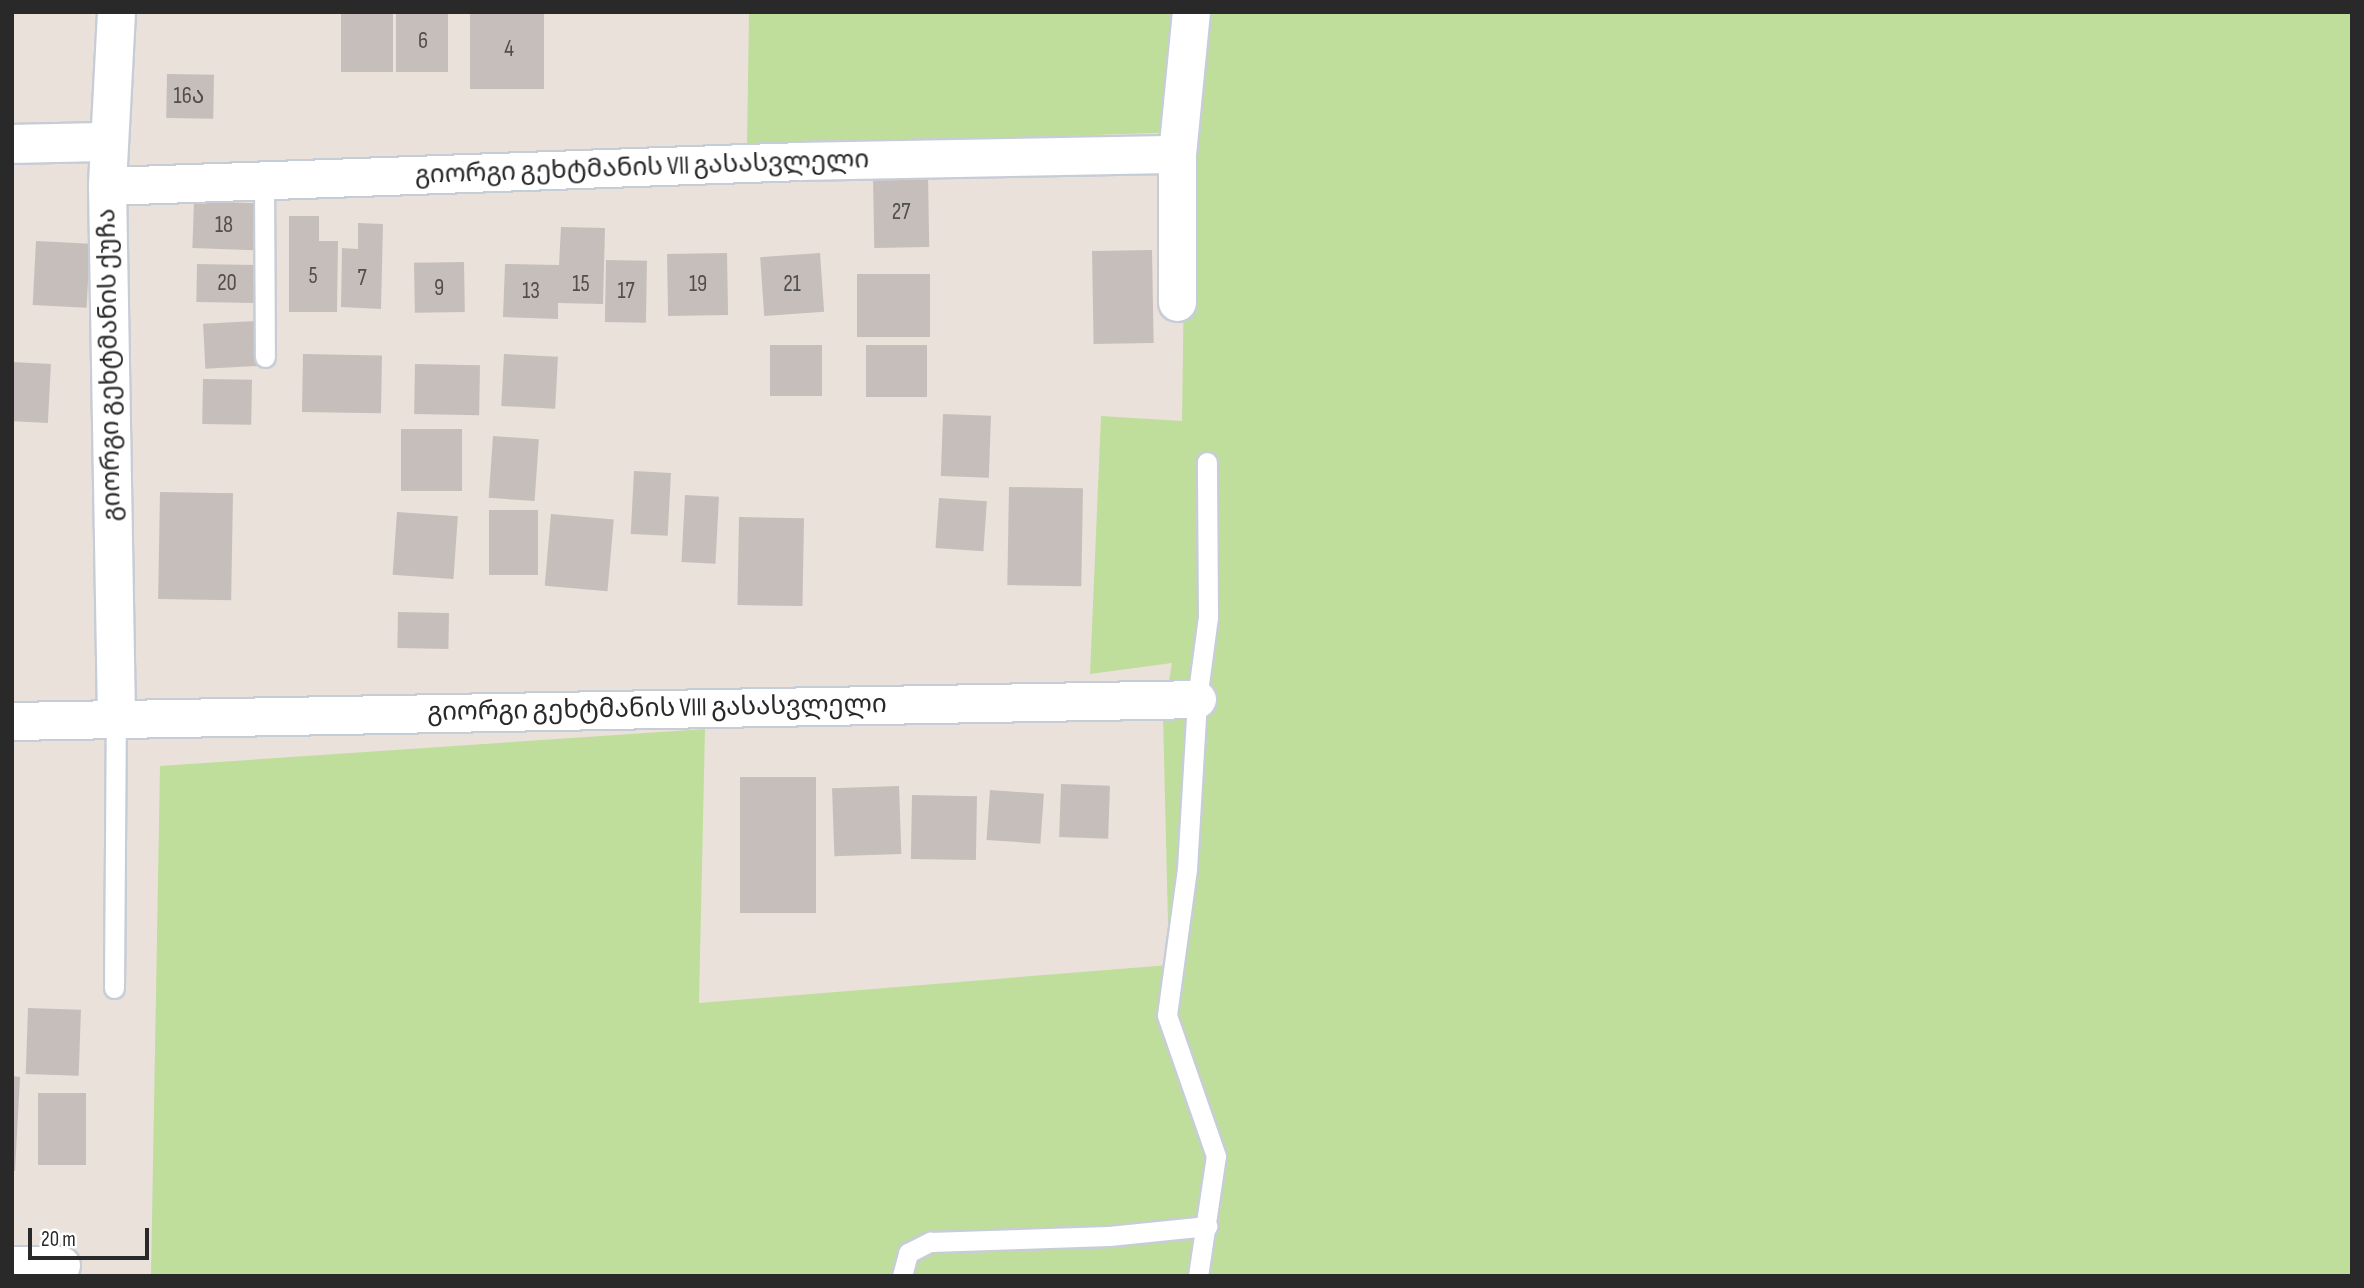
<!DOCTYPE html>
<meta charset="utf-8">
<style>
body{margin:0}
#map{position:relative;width:2364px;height:1288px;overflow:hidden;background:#eae1db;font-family:"Sofia Sans Condensed","Noto Sans Georgian",sans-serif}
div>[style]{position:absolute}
.green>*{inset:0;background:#bfde9b}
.building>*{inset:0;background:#c6bebb;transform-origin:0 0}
.roads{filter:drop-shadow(2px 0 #c7cdd6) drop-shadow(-2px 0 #c7cdd6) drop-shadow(0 2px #c7cdd6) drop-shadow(0 -2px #c7cdd6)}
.service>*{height:19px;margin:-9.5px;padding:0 9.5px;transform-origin:9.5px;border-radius:9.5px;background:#fff}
.minor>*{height:37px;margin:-18.5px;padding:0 18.5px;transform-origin:18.5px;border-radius:18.5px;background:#fff}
.tertiary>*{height:38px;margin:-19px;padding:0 19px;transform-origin:19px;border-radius:19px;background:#fff}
span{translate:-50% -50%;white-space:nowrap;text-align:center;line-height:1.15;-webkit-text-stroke:7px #fff;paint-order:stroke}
.number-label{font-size:23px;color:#504e4e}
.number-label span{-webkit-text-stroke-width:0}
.street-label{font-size:26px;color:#292929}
.frame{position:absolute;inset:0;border:14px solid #292929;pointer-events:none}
.scale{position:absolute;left:28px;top:1228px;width:121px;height:32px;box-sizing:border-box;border:4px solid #292929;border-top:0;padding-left:9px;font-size:21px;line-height:24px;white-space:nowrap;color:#292929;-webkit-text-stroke:5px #fff;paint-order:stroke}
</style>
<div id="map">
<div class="green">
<div style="clip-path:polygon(749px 12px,2352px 12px,2352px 1276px,151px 1276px,160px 766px,705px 729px,699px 1003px,1169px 965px,1163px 716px,1172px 663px,1090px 674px,1101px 416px,1182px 421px,1186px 132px,747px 146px)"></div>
</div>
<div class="building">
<div style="left:341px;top:12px;width:52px;height:60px"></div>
<div style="left:396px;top:12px;width:52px;height:60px"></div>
<div style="left:470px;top:12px;width:74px;height:77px"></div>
<div style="left:167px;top:74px;width:47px;height:44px;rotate:1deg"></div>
<div style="left:928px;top:175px;width:72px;height:55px;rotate:89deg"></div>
<div style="left:194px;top:201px;width:62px;height:47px;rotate:2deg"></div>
<div style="clip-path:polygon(289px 216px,319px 216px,319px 241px,338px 241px,337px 312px,289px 312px)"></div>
<div style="clip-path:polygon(358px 223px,383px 224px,381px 309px,341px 307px,342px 248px,358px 249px)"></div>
<div style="clip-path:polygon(561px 227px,605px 228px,603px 304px,558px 303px,558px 319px,503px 317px,505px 264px,559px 265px)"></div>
<div style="left:36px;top:241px;width:54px;height:64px;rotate:3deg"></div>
<div style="left:1152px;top:250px;width:93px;height:60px;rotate:89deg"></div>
<div style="left:727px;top:253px;width:62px;height:60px;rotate:89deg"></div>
<div style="left:820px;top:253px;width:59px;height:60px;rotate:86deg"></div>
<div style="left:606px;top:260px;width:41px;height:62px;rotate:1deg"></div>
<div style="left:464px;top:262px;width:50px;height:50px;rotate:89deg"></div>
<div style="left:197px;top:264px;width:60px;height:38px;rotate:1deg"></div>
<div style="left:857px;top:274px;width:73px;height:63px"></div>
<div style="left:257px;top:321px;width:45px;height:54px;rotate:87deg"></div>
<div style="left:822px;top:345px;width:51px;height:52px;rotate:90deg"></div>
<div style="left:866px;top:345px;width:61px;height:52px"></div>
<div style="left:303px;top:354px;width:79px;height:58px;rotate:1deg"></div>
<div style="left:504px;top:354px;width:54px;height:52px;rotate:3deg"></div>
<div style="left:12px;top:362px;width:39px;height:59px;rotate:3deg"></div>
<div style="left:415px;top:364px;width:65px;height:50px;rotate:1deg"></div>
<div style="left:203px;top:379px;width:49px;height:45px;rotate:1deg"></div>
<div style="left:943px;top:414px;width:48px;height:62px;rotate:2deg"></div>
<div style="left:401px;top:429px;width:61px;height:62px"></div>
<div style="left:493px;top:436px;width:46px;height:62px;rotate:4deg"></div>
<div style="left:634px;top:471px;width:37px;height:63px;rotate:3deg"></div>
<div style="left:1009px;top:487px;width:74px;height:98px;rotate:1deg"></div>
<div style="left:160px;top:492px;width:73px;height:107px;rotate:1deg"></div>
<div style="left:685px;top:495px;width:34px;height:67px;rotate:3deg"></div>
<div style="left:939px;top:498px;width:48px;height:50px;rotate:4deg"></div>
<div style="left:489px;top:510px;width:49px;height:65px"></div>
<div style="left:397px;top:512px;width:61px;height:63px;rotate:4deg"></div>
<div style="left:551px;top:514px;width:63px;height:72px;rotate:5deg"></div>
<div style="left:739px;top:517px;width:65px;height:88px;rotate:1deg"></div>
<div style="left:398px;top:612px;width:51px;height:36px;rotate:1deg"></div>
<div style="left:740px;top:777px;width:76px;height:136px"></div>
<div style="left:1061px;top:784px;width:49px;height:53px;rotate:2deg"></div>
<div style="left:899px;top:786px;width:68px;height:67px;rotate:88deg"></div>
<div style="left:990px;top:790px;width:54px;height:50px;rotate:4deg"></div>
<div style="left:912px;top:795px;width:65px;height:64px;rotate:1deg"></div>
<div style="left:28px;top:1008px;width:53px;height:66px;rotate:2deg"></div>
<div style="clip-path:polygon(12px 1076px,20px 1077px,15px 1171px,12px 1171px)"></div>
<div style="left:38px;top:1093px;width:48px;height:72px"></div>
</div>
<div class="roads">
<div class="service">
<div style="left:264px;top:180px;width:177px;rotate:89.7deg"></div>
<div style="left:114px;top:988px;width:269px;rotate:-89.6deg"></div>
<div style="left:902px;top:1276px;width:24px;rotate:-75deg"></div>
<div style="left:908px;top:1253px;width:25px;rotate:-27deg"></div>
<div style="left:930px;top:1242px;width:179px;rotate:-1.9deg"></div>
<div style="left:1109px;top:1236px;width:99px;rotate:-5.8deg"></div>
<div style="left:1198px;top:1276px;width:121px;rotate:-81.5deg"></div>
<div style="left:1216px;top:1156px;width:149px;rotate:-109.2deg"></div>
<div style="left:1167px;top:1015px;width:147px;rotate:-82.2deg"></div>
<div style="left:1187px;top:869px;width:170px;rotate:-86.6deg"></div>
<div style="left:1197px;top:699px;width:83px;rotate:-82.4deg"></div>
<div style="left:1208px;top:617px;width:155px;rotate:-90.4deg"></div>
</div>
<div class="minor">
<div style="left:116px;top:12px;width:174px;rotate:93deg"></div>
<div style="left:107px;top:186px;width:533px;rotate:89.03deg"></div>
<div style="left:107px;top:186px;width:695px;rotate:-2.06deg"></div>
<div style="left:802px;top:161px;width:375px;rotate:-1.1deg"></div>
<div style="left:1177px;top:302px;width:148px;rotate:-90deg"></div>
<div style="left:1177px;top:154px;width:143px;rotate:-84.4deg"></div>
<div style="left:12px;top:721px;width:1185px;rotate:-1.06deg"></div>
<div style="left:12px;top:1265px;width:49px"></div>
</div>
<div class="tertiary">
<div style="left:12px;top:144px;width:95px;rotate:-1.2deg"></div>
</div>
</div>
<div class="number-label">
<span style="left:423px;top:41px">6</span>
<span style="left:509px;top:49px">4</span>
<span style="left:189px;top:96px">16ა</span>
<span style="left:901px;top:212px">27</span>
<span style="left:224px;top:225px">18</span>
<span style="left:313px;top:276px">5</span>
<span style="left:362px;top:278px">7</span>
<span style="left:227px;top:283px">20</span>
<span style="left:581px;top:284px">15</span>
<span style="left:698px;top:284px">19</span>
<span style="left:792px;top:284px">21</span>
<span style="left:439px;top:288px">9</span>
<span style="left:531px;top:291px">13</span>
<span style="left:626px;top:291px">17</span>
</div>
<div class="street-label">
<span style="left:642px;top:168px;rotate:-2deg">გიორგი გეხტმანის VII გასასვლელი</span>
<span style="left:110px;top:365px;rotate:-91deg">გიორგი გეხტმანის ქუჩა</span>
<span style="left:657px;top:709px;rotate:-1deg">გიორგი გეხტმანის VIII გასასვლელი</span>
</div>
<div class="frame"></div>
<div class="scale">20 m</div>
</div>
